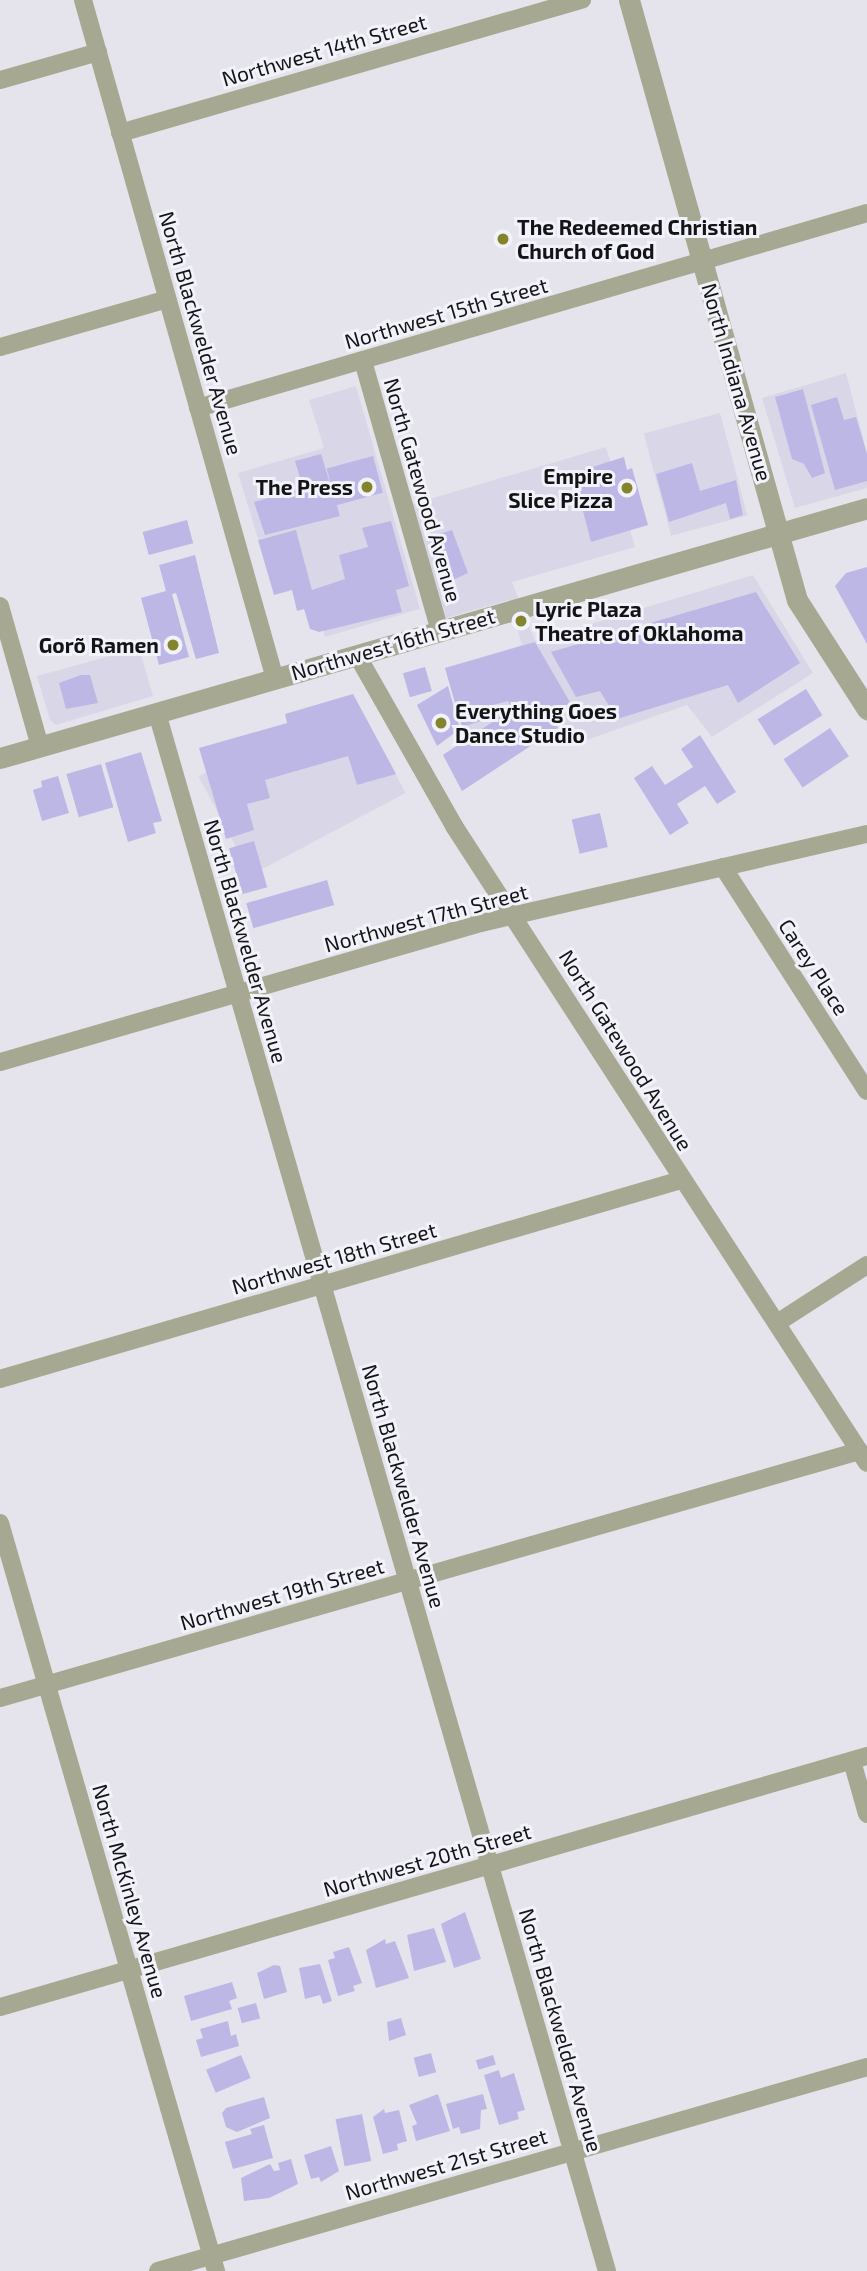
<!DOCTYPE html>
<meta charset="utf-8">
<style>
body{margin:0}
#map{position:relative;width:867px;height:2271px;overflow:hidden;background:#e5e4ed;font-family:"Exo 2",sans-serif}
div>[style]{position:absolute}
.built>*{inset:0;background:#d9d7e7;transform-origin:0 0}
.building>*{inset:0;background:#bdb7e6;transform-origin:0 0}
.minor>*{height:18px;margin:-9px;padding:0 9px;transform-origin:9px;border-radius:9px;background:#a7a892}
.tertiary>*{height:21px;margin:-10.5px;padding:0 10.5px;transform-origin:10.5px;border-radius:10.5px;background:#a7a892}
.dots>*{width:19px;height:19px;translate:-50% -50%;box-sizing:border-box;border:4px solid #f2f2fa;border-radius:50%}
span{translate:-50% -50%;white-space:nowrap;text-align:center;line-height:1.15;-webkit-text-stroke:6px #f2f2fa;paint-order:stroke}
.street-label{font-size:21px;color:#141417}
.poi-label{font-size:21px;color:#141417;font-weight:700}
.left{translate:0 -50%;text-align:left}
.right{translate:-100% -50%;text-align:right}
</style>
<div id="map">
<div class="built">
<div style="clip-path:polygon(846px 373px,867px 453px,867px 488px,795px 508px,762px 398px)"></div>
<div style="clip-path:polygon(356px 386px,420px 609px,325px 637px,296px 531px,258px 539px,238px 473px,324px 448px,309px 400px)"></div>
<div style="left:720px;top:413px;width:106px;height:79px;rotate:75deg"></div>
<div style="clip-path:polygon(606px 447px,635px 547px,512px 582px,535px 641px,753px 575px,813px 673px,712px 737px,687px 705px,569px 746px,559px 727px,462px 791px,443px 755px,466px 740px,445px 668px,522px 645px,509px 600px,446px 618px,413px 504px)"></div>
<div style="clip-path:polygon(139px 648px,153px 696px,56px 725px,50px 720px,37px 676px)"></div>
<div style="left:353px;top:694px;width:112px;height:175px;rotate:62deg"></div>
</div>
<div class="building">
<div style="clip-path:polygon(803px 389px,825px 473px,812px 478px,804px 464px,792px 459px,775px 397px)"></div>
<div style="clip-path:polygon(837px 397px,844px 420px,856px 417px,867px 454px,867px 481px,835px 490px,811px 405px)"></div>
<div style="clip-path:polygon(321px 454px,340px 516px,265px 535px,254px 502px,303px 488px,295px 461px)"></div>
<div style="left:373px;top:456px;width:38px;height:48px;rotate:75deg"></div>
<div style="clip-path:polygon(624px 457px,627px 470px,632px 468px,648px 525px,591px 542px,573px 473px)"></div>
<div style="clip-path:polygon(692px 463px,700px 491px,736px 480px,743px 515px,730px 519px,726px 503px,669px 522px,656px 474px)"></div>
<div style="left:187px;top:520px;width:24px;height:46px;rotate:75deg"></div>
<div style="clip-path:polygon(391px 521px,409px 586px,396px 590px,402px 612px,319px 632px,310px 629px,304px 609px,297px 611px,292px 590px,274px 595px,258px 540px,296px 530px,312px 590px,345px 579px,339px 555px,368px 547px,362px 528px)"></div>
<div style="clip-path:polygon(452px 530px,468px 573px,442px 585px,430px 537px)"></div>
<div style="clip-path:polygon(195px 555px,219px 653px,196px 659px,176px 593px,172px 594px,189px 657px,159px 665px,141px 598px,166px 591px,159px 565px)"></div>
<div style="clip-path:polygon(867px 567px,867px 644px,835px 586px,846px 573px)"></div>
<div style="clip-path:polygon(756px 592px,800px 663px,738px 703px,728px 685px,617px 719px,600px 691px,576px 697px,551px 652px)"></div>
<div style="clip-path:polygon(535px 642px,571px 704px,549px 715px,558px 728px,462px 791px,443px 755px,512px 709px,508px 701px,478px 709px,481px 721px,462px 727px,445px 668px)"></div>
<div style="left:425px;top:667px;width:25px;height:23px;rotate:74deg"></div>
<div style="clip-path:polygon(81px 675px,90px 675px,98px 703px,66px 709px,59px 683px)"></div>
<div style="clip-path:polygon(448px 686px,460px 729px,437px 746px,417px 705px)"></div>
<div style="left:806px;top:689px;width:31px;height:57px;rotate:58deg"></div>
<div style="clip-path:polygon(353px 694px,396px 774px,357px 785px,348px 756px,265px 780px,270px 798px,247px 804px,254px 830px,226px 839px,199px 748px,287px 723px,285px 714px)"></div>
<div style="left:830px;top:728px;width:34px;height:56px;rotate:56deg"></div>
<div style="clip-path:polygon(700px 735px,736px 792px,717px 804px,705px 786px,677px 804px,689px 823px,670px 835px,634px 778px,652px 766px,665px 785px,693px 767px,681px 749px)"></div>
<div style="clip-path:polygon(141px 752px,162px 821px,153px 823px,156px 833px,128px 842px,105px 763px)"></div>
<div style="left:101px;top:764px;width:45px;height:36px;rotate:74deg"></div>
<div style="clip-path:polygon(58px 776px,69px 813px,42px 821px,33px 790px,42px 787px,41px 781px)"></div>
<div style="left:600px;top:813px;width:35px;height:29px;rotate:77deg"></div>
<div style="left:254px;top:841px;width:48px;height:26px;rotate:74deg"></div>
<div style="left:327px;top:880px;width:26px;height:84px;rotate:74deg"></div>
<div style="clip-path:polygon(465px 1912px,481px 1959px,454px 1968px,441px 1924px)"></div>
<div style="clip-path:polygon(434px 1928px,446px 1962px,414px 1971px,407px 1935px)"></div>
<div style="clip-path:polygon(385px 1939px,386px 1944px,395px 1941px,409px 1978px,376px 1988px,366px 1950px)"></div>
<div style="clip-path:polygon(349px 1947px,362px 1983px,353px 1986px,355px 1991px,338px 1996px,328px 1960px,335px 1958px,333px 1952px)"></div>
<div style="clip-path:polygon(320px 1964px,332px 2001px,323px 2004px,320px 1995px,305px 1999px,299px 1968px)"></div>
<div style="clip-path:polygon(274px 1965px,280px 1966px,287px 1992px,264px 1999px,257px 1973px)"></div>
<div style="clip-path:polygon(232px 1982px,237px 1998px,229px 2001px,232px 2009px,191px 2021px,184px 1996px)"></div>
<div style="left:256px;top:2003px;width:16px;height:19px;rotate:75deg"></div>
<div style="clip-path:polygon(401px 2018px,406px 2035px,389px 2041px,387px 2022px)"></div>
<div style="clip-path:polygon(228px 2021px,231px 2036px,236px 2034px,239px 2046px,201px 2057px,196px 2040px,203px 2038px,200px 2029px)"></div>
<div style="left:431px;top:2053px;width:20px;height:18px;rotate:75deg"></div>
<div style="left:241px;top:2055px;width:25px;height:38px;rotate:67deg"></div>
<div style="left:493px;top:2055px;width:10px;height:18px;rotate:73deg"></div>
<div style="clip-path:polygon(499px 2070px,501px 2078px,514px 2073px,525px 2110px,517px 2112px,519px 2119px,499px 2125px,484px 2075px)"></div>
<div style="clip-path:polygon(438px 2094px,450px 2131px,416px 2141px,412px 2126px,417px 2124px,409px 2105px)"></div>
<div style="clip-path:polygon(483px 2094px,487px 2109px,481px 2110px,480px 2129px,461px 2134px,459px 2127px,453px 2129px,446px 2104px)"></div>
<div style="clip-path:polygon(264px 2097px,270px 2118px,237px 2132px,226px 2127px,222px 2113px,226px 2108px)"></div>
<div style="clip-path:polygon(384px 2109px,385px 2113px,399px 2110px,407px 2141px,397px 2144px,398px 2150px,383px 2154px,373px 2117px)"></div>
<div style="left:362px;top:2114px;width:48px;height:27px;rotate:79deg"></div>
<div style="clip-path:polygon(264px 2125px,273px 2158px,233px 2169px,225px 2142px,252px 2134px,250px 2129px)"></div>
<div style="clip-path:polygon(331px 2146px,339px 2171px,321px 2182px,319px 2177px,311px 2179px,304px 2155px)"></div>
<div style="clip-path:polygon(291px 2159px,298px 2184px,269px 2198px,244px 2201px,241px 2178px,270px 2164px,274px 2171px,280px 2170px,278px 2163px)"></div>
</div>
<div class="minor">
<div style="left:83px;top:0;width:706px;rotate:74.21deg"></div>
<div style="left:0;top:80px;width:102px;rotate:-15.9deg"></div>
<div style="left:120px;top:133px;width:481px;rotate:-16.1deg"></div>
<div style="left:0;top:347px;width:174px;rotate:-16deg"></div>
<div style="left:363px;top:361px;width:281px;rotate:74.1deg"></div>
<div style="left:198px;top:408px;width:697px;rotate:-16.25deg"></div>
<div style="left:0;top:606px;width:146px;rotate:74.1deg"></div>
<div style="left:357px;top:655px;width:197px;rotate:60.4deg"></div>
<div style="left:454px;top:826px;width:759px;rotate:57.04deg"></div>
<div style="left:157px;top:713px;width:1622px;rotate:73.89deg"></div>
<div style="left:723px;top:867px;width:266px;rotate:57.3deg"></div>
<div style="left:0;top:1062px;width:501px;rotate:-16.12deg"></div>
<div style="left:481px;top:923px;width:396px;rotate:-13deg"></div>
<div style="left:777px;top:1323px;width:107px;rotate:-32.8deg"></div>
<div style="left:0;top:1379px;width:709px;rotate:-16.29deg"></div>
<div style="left:0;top:1523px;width:779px;rotate:73.89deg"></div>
<div style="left:0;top:1698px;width:894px;rotate:-16.04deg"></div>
<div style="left:852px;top:1761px;width:55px;rotate:74.2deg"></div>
<div style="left:0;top:2007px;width:903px;rotate:-16.15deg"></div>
<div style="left:158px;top:2271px;width:738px;rotate:-16.05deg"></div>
</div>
<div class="tertiary">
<div style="left:629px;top:0;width:623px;rotate:74.36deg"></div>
<div style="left:797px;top:600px;width:130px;rotate:57.3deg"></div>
<div style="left:0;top:758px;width:902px;rotate:-16.08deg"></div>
</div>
<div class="dots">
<div style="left:503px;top:239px;background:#84842d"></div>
<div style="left:367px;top:487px;background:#84842d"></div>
<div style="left:627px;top:488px;background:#84842d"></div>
<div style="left:521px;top:621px;background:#84842d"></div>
<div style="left:173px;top:645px;background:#84842d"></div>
<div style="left:441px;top:723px;background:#84842d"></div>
</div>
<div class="street-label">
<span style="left:324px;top:50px;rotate:-16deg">Northwest 14th Street</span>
<span style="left:446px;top:313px;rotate:-16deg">Northwest 15th Street</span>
<span style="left:201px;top:333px;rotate:74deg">North Blackwelder Avenue</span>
<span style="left:737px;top:382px;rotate:74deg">North Indiana Avenue</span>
<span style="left:423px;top:490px;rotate:74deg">North Gatewood Avenue</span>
<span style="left:393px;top:644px;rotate:-16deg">Northwest 16th Street</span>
<span style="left:426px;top:918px;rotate:-15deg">Northwest 17th Street</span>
<span style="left:246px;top:941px;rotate:74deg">North Blackwelder Avenue</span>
<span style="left:814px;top:967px;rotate:57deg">Carey Place</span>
<span style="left:626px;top:1050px;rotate:58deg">North Gatewood Avenue</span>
<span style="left:334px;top:1258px;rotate:-16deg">Northwest 18th Street</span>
<span style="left:404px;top:1486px;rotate:74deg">North Blackwelder Avenue</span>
<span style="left:282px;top:1594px;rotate:-16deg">Northwest 19th Street</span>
<span style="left:427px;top:1860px;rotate:-16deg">Northwest 20th Street</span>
<span style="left:130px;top:1891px;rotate:74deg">North McKinley Avenue</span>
<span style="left:561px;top:2030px;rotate:74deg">North Blackwelder Avenue</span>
<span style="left:446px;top:2164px;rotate:-16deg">Northwest 21st Street</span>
</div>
<div class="poi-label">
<span class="left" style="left:517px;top:239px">The Redeemed Christian<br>Church of God</span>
<span class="right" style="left:613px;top:488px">Empire<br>Slice Pizza</span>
<span class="right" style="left:353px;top:487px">The Press</span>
<span class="left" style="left:535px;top:621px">Lyric Plaza<br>Theatre of Oklahoma</span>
<span class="right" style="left:159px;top:645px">Gorõ Ramen</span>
<span class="left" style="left:455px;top:723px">Everything Goes<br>Dance Studio</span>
</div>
</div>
